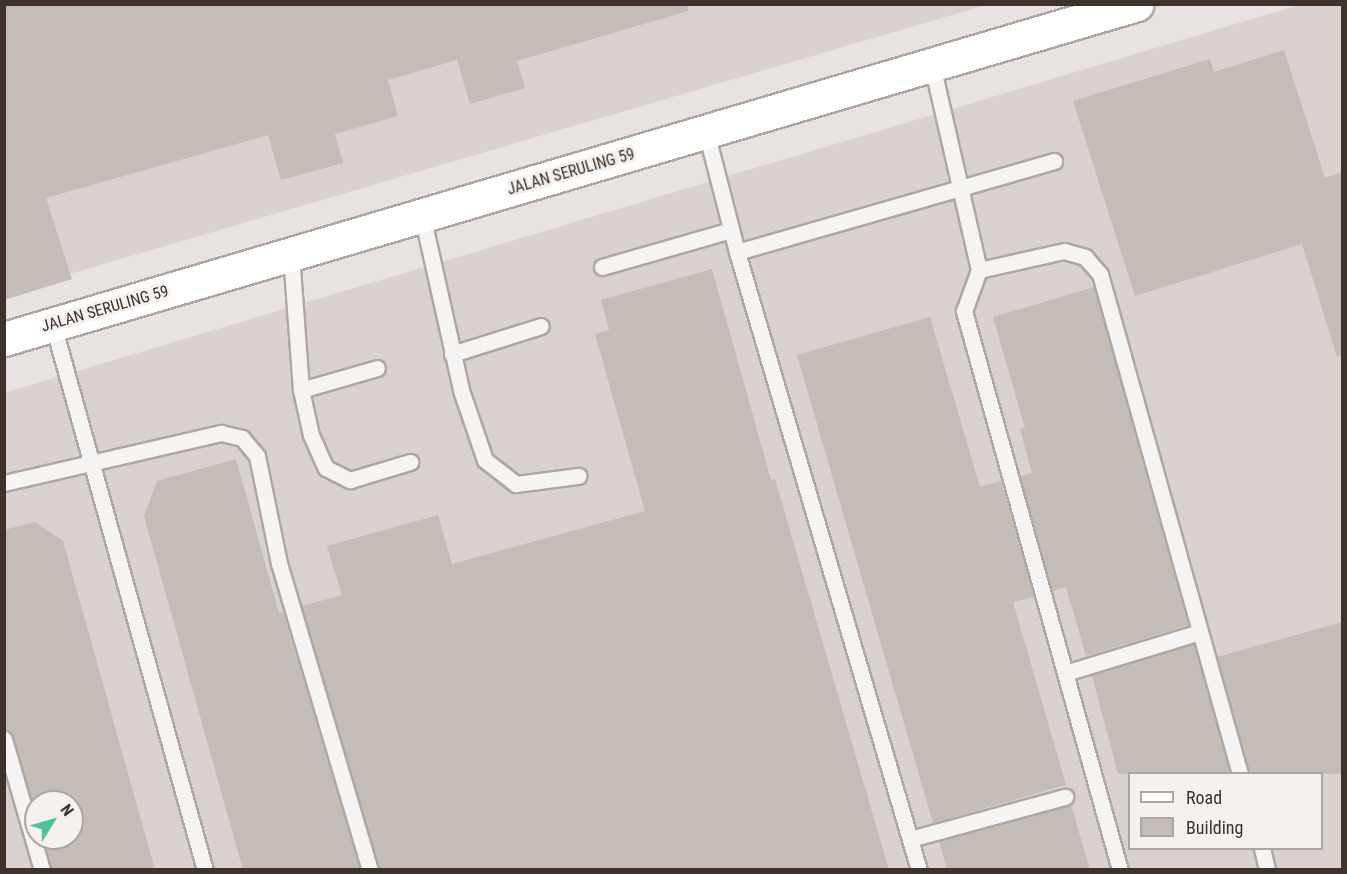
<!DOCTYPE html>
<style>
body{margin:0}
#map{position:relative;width:1347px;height:874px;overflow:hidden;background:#e8e3e0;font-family:"Roboto Condensed",sans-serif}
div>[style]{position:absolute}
.built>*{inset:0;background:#d9d2ce}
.building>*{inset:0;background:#c4bcb7}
.roads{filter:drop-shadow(2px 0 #aea7a2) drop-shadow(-2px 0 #aea7a2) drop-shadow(0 2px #aea7a2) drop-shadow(0 -2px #aea7a2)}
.service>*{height:15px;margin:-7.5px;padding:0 7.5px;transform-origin:7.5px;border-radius:7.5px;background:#f6f4f2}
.secondary>*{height:33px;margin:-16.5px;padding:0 16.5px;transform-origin:16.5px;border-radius:16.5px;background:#fff}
span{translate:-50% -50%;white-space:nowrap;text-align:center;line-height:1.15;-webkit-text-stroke:6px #f5f1ef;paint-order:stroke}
.street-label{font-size:16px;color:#3e322a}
.frame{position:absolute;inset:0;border:6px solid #3e322a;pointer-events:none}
.legend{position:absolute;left:1128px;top:772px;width:195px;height:78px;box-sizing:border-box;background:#f5f1ef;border:2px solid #aca5a0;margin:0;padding:8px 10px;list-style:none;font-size:18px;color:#3e322a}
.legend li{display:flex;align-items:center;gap:12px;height:30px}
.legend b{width:30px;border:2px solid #aca5a0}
.north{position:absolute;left:24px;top:790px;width:60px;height:60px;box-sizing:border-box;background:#f5f1ef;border:2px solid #aca5a0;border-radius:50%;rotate:53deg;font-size:16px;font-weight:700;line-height:24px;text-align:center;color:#3e322a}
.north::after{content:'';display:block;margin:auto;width:21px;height:27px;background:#4dc498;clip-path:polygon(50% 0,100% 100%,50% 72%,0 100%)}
</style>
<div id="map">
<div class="built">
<div style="clip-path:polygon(5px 5px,986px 5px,5px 293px)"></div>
<div style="clip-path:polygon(evenodd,1299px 5px,1342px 5px,1342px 869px,5px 869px,4px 393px,1299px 5px,1130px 774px,1322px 774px,1322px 848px,1130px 848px,1130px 774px,1299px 5px,36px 802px,72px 802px,72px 838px,36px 838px,36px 802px)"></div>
</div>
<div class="building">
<div style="clip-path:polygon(4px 4px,687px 4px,688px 11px,517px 61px,525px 88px,470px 104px,457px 60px,388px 80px,398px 116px,335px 134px,343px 163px,281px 180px,268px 135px,46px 198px,72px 279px,4px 300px)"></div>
<div style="clip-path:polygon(1284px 50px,1325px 178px,1342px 172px,1342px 356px,1337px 357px,1302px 244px,1135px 296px,1073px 101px,1210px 59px,1214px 72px)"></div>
<div style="clip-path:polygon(712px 269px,771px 480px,775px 479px,889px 870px,379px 870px,302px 606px,342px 595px,327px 546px,438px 515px,452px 564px,645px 511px,595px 334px,609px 330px,601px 300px)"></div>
<div style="clip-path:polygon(1094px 287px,1188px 625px,1086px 656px,1066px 587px,1052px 591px,1020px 476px,1032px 473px,1020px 429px,1025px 428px,993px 317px)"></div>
<div style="clip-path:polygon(930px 317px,980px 487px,1001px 481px,1034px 597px,1013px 602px,1066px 785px,933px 823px,797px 355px)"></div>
<div style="clip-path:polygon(236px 459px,279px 613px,283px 612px,360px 870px,243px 870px,144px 516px,157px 481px)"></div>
<div style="clip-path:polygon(35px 522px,63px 541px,155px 870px,51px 870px,43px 838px,72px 838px,72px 802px,36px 802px,36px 814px,13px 736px,4px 727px,4px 530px)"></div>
<div style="clip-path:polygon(1342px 622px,1342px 774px,1249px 774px,1217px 657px)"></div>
<div style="clip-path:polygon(1194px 644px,1230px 774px,1118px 774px,1092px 675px)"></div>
<div style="clip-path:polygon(1071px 805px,1090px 870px,947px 870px,939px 841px)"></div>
</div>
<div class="roads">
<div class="service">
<div style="left:932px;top:65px;width:210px;rotate:77.1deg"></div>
<div style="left:979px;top:270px;width:44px;rotate:110.1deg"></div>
<div style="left:964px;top:311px;width:580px;rotate:74.41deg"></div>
<div style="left:706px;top:132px;width:124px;rotate:75.5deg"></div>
<div style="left:737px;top:252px;width:644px;rotate:73.59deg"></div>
<div style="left:422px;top:215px;width:179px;rotate:77.4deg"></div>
<div style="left:461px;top:390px;width:74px;rotate:71.1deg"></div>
<div style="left:485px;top:460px;width:39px;rotate:38deg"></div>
<div style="left:516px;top:484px;width:63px;rotate:-7.4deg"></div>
<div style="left:737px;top:252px;width:330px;rotate:-16deg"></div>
<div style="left:291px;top:254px;width:136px;rotate:85.8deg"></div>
<div style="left:301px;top:390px;width:46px;rotate:77.5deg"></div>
<div style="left:311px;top:435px;width:36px;rotate:66deg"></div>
<div style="left:326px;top:468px;width:27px;rotate:27deg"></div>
<div style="left:350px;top:480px;width:63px;rotate:-16.7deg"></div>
<div style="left:602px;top:267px;width:134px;rotate:-16deg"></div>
<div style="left:979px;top:270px;width:87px;rotate:-12.6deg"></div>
<div style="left:1064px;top:251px;width:22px;rotate:16deg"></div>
<div style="left:1085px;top:257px;width:23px;rotate:49deg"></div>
<div style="left:1100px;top:274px;width:519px;rotate:74.36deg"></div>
<div style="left:53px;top:325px;width:566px;rotate:74.42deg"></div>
<div style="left:452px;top:354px;width:93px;rotate:-17.5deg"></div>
<div style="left:301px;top:390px;width:79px;rotate:-16.1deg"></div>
<div style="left:4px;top:483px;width:223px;rotate:-13deg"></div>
<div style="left:221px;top:433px;width:22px;rotate:13deg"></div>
<div style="left:242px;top:438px;width:23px;rotate:50deg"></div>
<div style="left:257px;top:456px;width:109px;rotate:78.4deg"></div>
<div style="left:279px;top:563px;width:320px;rotate:73.5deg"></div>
<div style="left:1065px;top:673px;width:141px;rotate:-16.9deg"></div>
<div style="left:4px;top:739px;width:136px;rotate:73.8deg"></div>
<div style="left:910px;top:839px;width:161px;rotate:-15.2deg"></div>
<div style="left:1262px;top:848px;width:23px;rotate:77deg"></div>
</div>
<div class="secondary">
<div style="left:4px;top:339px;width:1181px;rotate:-16.47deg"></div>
</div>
</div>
<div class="street-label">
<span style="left:571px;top:172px;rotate:-16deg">JALAN SERULING 59</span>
<span style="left:105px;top:309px;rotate:-16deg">JALAN SERULING 59</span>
</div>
<div class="frame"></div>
<ul class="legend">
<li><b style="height:8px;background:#fff"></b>Road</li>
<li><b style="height:16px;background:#c4bcb7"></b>Building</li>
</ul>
<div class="north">N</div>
</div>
